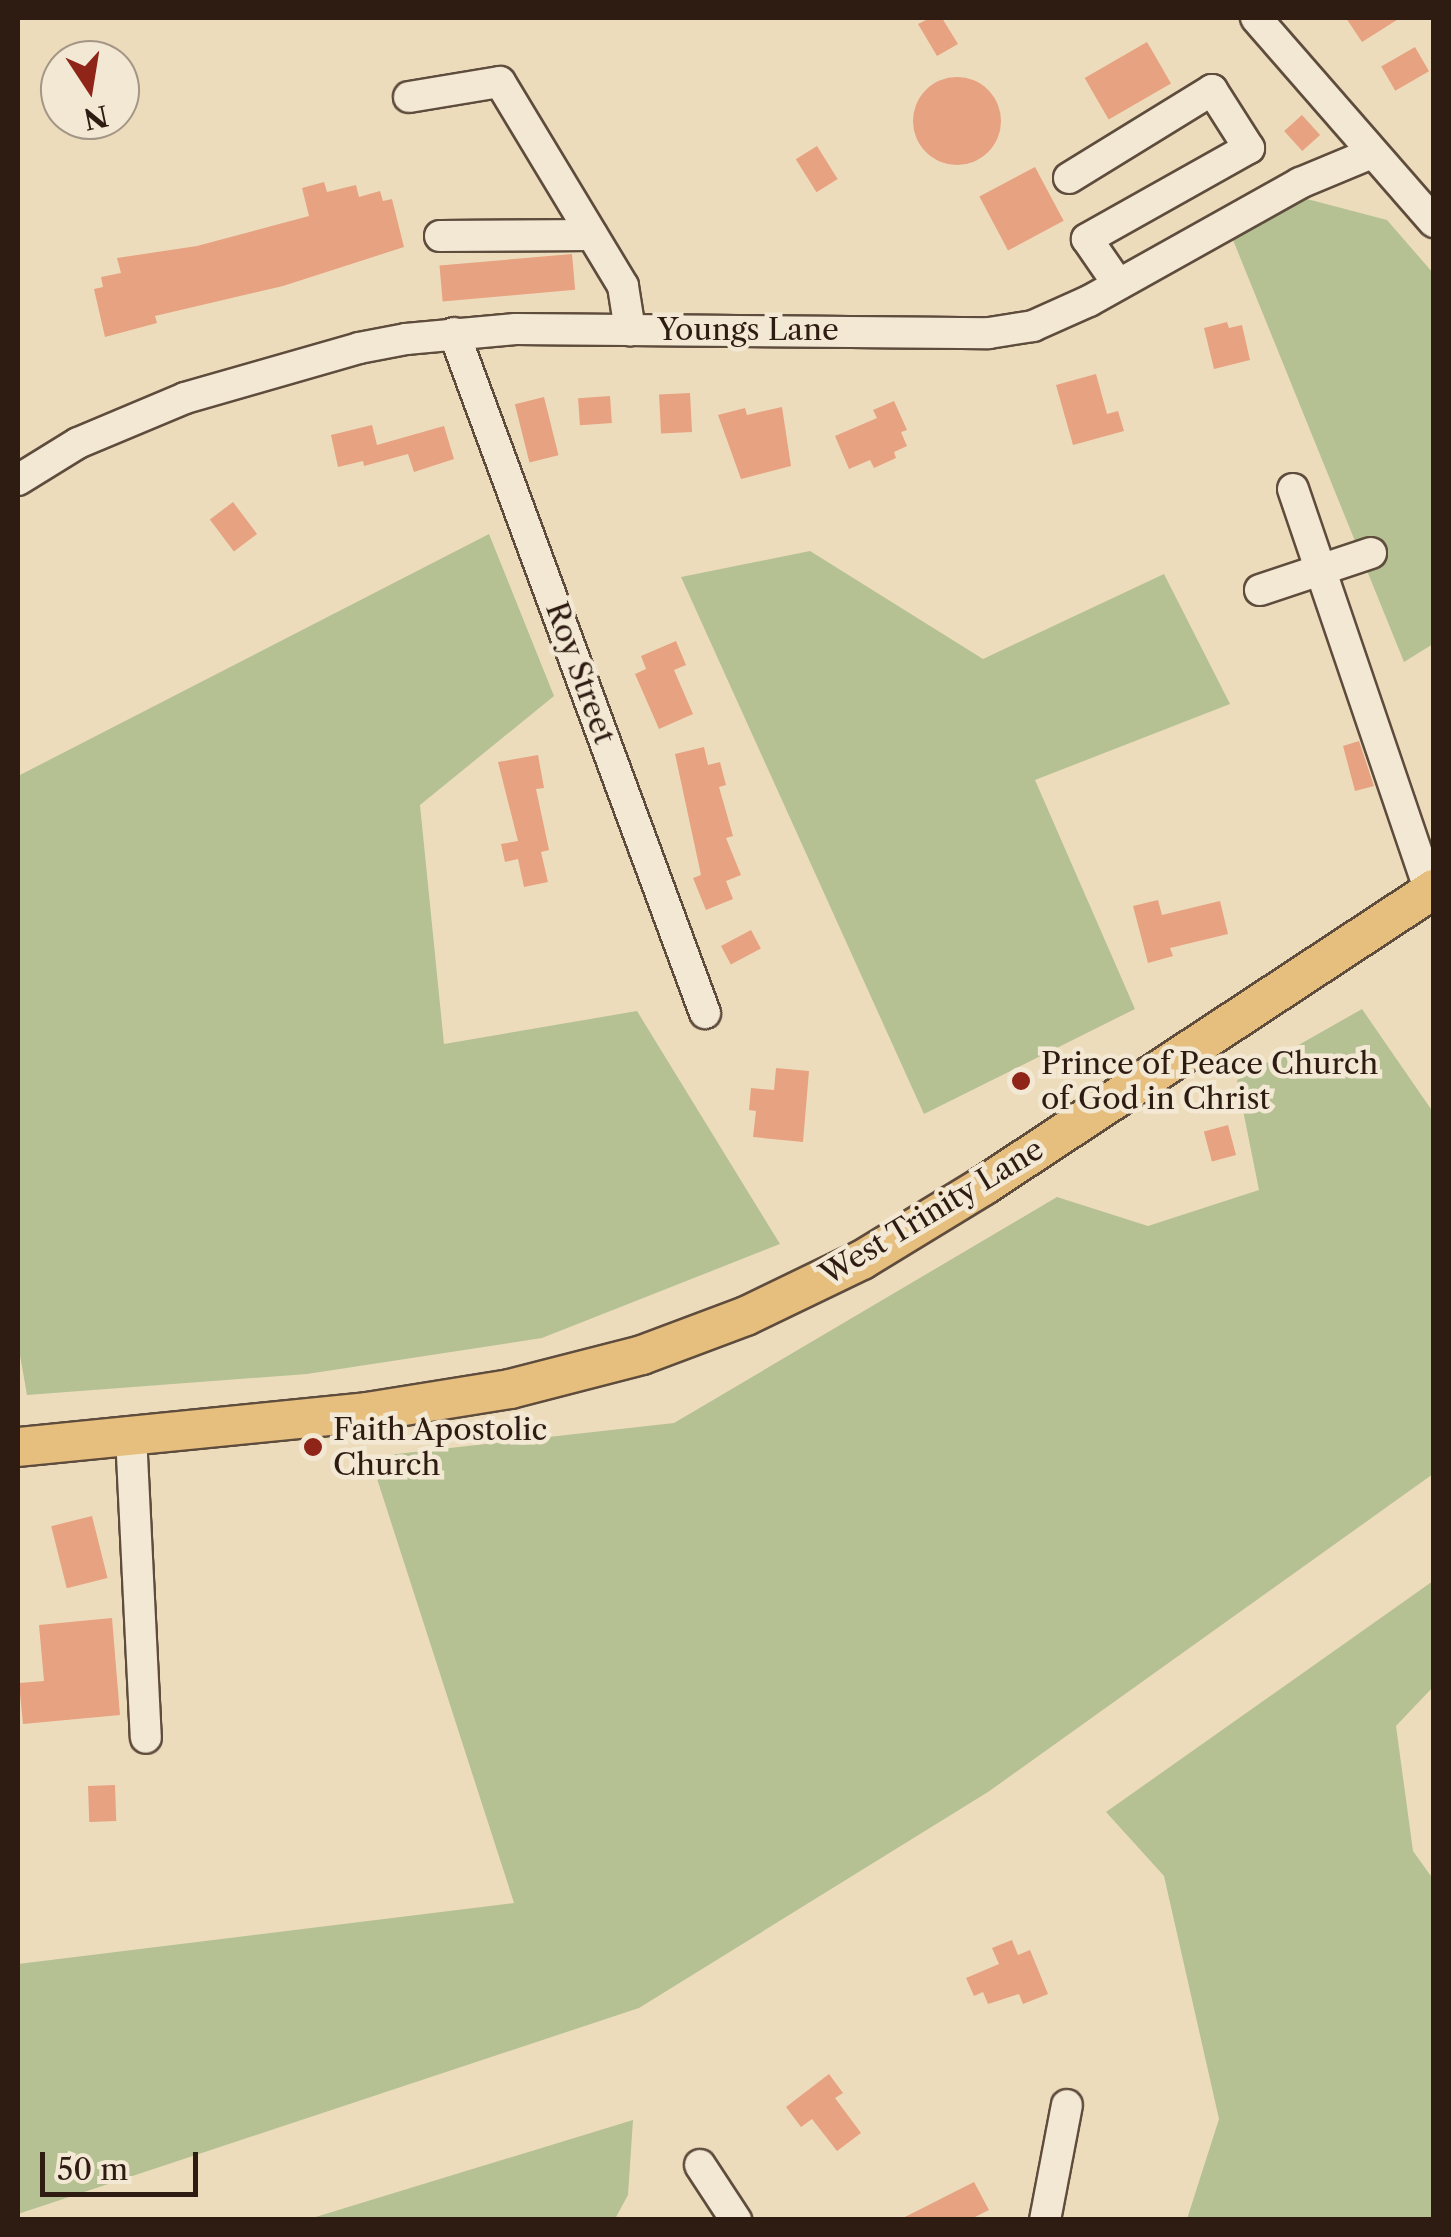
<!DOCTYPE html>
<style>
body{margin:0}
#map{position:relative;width:1451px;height:2237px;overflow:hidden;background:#eddcbc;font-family:"Libre Caslon Text",serif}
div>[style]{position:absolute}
.green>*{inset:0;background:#b5c193}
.building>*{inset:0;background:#e6a281;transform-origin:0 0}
.round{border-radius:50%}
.roads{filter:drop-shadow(2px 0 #5e4c3d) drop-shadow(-2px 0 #5e4c3d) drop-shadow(0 2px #5e4c3d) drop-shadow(0 -2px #5e4c3d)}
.minor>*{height:30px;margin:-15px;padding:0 15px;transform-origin:15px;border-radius:15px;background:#f3e8d3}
.major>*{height:38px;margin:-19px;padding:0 19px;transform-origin:19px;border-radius:19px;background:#e6be7e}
.dots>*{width:28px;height:28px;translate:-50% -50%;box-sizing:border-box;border:5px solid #f3e8d3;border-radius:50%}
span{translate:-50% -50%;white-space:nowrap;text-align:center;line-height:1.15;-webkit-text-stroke:9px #f3e8d3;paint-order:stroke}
.street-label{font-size:30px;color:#2e1c13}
.poi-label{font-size:30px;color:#2e1c13}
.left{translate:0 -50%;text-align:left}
.frame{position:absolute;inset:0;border:20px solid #2e1c13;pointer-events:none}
.north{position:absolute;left:40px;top:40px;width:100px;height:100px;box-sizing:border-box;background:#f3e8d3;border:2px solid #a49686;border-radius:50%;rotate:168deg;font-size:28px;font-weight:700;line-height:40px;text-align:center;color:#2e1c13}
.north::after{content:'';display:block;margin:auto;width:35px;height:45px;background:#8f2418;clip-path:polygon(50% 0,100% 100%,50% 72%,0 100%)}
.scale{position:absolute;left:40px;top:2152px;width:158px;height:45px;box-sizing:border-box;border:5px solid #2e1c13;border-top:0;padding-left:12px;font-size:30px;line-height:35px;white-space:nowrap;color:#2e1c13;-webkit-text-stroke:8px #f3e8d3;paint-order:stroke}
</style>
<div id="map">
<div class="green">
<div style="clip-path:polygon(1307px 199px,1387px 220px,1433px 273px,1433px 644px,1404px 662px,1233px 240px)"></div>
<div style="clip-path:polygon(489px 534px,554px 696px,420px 805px,444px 1044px,637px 1011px,780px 1244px,542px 1338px,307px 1374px,27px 1395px,18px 1344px,18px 776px)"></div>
<div style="clip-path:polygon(810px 551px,983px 659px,1164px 574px,1230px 704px,1035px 780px,1135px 1009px,924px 1114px,681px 577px)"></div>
<div style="clip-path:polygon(1362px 1009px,1433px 1112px,1433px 1474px,988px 1792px,639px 2008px,18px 2214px,18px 1964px,514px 1903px,370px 1457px,674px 1423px,1057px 1197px,1148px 1226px,1259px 1190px,1237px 1080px)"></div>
<div style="clip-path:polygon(1433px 1581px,1433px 1687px,1396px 1726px,1413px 1851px,1433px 1879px,1433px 2219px,1187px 2219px,1219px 2119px,1164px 1876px,1106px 1812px)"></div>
<div style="clip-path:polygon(633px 2120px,628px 2195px,615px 2219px,309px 2219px)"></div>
</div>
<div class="building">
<div style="clip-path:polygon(930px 18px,942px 18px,958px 44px,937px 56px,918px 24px)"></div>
<div style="clip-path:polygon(1346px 18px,1400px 18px,1362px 42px)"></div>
<div style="left:1147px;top:42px;width:48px;height:72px;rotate:60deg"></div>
<div style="left:1415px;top:47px;width:28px;height:39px;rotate:60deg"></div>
<div class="round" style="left:913px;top:77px;width:88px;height:88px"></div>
<div style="left:1302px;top:115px;width:27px;height:24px;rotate:48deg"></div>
<div style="left:817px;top:146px;width:39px;height:25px;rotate:58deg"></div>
<div style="left:1035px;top:167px;width:61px;height:63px;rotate:62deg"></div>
<div style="clip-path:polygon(324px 182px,327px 192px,356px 185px,359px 197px,380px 191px,383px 201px,392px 199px,404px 247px,283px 286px,155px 316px,157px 323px,105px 337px,94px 289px,103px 287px,101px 277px,121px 273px,117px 258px,197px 246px,309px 216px,302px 188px)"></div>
<div style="left:572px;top:254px;width:36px;height:133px;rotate:85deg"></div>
<div style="clip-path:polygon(1227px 322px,1229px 328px,1242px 325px,1250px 360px,1214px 369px,1204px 328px)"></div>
<div style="clip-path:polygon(1096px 374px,1107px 414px,1118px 411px,1124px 431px,1073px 445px,1056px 385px)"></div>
<div style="left:690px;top:393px;width:39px;height:31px;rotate:87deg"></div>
<div style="left:610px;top:396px;width:27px;height:32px;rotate:86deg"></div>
<div style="left:544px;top:397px;width:60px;height:30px;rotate:76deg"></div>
<div style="clip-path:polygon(894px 401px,907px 430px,901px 432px,907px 446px,894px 452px,896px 458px,874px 468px,870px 460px,849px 469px,835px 436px,877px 418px,873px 410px)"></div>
<div style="clip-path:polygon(782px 407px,791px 466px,741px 479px,718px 415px,745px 408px,747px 415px)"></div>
<div style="clip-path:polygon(372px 425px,377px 445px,444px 426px,454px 459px,414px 472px,408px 454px,364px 466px,363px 461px,338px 467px,331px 435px)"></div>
<div style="left:233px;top:502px;width:40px;height:29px;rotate:53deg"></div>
<div style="clip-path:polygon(676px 641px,686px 665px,674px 670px,693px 714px,659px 729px,635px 674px,646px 669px,641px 656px)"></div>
<div style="clip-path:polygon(1359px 741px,1374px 786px,1355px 791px,1343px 746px)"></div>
<div style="clip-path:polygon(704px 747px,708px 765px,720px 762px,726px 785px,719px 787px,733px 836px,726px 838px,741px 875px,726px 881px,733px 899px,706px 910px,693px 878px,701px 875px,675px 754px)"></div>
<div style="clip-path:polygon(538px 755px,544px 788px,536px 789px,549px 850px,541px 852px,548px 882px,524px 887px,518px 859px,505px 862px,501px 844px,518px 841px,498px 762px)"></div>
<div style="clip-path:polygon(1158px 900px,1162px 915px,1220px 901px,1228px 934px,1170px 948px,1173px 956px,1148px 963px,1133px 906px)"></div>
<div style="left:751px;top:930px;width:21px;height:34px;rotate:62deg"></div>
<div style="clip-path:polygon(776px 1068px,809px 1071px,803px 1142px,753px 1137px,756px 1111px,749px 1110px,751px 1088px,774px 1090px)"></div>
<div style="left:1228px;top:1125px;width:31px;height:25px;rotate:75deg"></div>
<div style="left:92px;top:1516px;width:64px;height:42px;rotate:76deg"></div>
<div style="clip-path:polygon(112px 1618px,120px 1715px,23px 1724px,19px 1683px,44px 1681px,39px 1625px)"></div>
<div style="left:115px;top:1785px;width:36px;height:27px;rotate:88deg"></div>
<div style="clip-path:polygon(1012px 1940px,1018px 1955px,1030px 1950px,1048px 1994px,1023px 2004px,1019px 1994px,988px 2004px,983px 1992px,974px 1996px,966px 1978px,999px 1964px,992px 1948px)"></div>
<div style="clip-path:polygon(829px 2074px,843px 2093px,835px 2098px,861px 2133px,837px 2151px,812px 2119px,801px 2127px,786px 2107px)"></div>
<div style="clip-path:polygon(974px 2182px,989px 2210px,969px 2220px,899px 2220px)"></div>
</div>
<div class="roads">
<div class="minor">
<div style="left:1256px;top:18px;width:271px;rotate:48.9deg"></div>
<div style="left:409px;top:97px;width:92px;rotate:-9.4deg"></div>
<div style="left:500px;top:82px;width:238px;rotate:58.9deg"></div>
<div style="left:623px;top:286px;width:45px;rotate:81deg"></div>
<div style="left:1069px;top:178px;width:168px;rotate:-31.6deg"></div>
<div style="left:1212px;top:90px;width:69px;rotate:57.5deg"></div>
<div style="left:1249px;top:148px;width:186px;rotate:150.7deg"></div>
<div style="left:1087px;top:239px;width:55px;rotate:55.4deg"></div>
<div style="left:440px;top:236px;width:152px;rotate:-0.4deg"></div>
<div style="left:454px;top:333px;width:725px;rotate:69.74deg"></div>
<div style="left:18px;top:480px;width:70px;rotate:-31.7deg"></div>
<div style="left:78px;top:443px;width:116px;rotate:-22.8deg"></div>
<div style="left:185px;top:398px;width:181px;rotate:-16deg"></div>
<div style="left:359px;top:348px;width:48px;rotate:-10.8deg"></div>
<div style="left:406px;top:339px;width:110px;rotate:-5.2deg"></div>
<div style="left:516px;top:329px;width:473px;rotate:0.5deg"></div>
<div style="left:989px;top:333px;width:45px;rotate:-9deg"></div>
<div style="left:1033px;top:326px;width:61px;rotate:-24.1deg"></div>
<div style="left:1089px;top:301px;width:242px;rotate:-29.2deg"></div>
<div style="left:1300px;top:183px;width:78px;rotate:-22.6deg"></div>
<div style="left:1293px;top:489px;width:425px;rotate:71.2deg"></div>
<div style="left:1260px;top:590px;width:117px;rotate:-18.4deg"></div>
<div style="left:131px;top:1435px;width:303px;rotate:87.2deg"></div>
<div style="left:700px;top:2165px;width:66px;rotate:56.8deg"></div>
<div style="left:1045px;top:2220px;width:117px;rotate:-79.2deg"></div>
</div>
<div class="major">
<div style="left:18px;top:1447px;width:351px;rotate:-5.7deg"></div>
<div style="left:367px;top:1412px;width:145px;rotate:-9.1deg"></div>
<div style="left:510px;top:1389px;width:136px;rotate:-14.4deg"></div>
<div style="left:642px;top:1355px;width:111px;rotate:-20.6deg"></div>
<div style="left:746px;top:1316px;width:129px;rotate:-25.8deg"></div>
<div style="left:862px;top:1260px;width:142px;rotate:-31.4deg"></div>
<div style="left:983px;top:1186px;width:540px;rotate:-33.37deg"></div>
</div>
</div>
<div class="dots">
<div style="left:1021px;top:1081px;background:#8f2418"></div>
<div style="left:313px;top:1447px;background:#8f2418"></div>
</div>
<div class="street-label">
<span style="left:748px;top:330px">Youngs Lane</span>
<span style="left:580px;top:673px;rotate:70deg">Roy Street</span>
<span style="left:932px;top:1212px;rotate:-31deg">West Trinity Lane</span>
</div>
<div class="poi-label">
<span class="left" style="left:1041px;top:1081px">Prince of Peace Church<br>of God in Christ</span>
<span class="left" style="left:333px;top:1447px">Faith Apostolic<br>Church</span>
</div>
<div class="frame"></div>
<div class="north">N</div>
<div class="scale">50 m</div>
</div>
